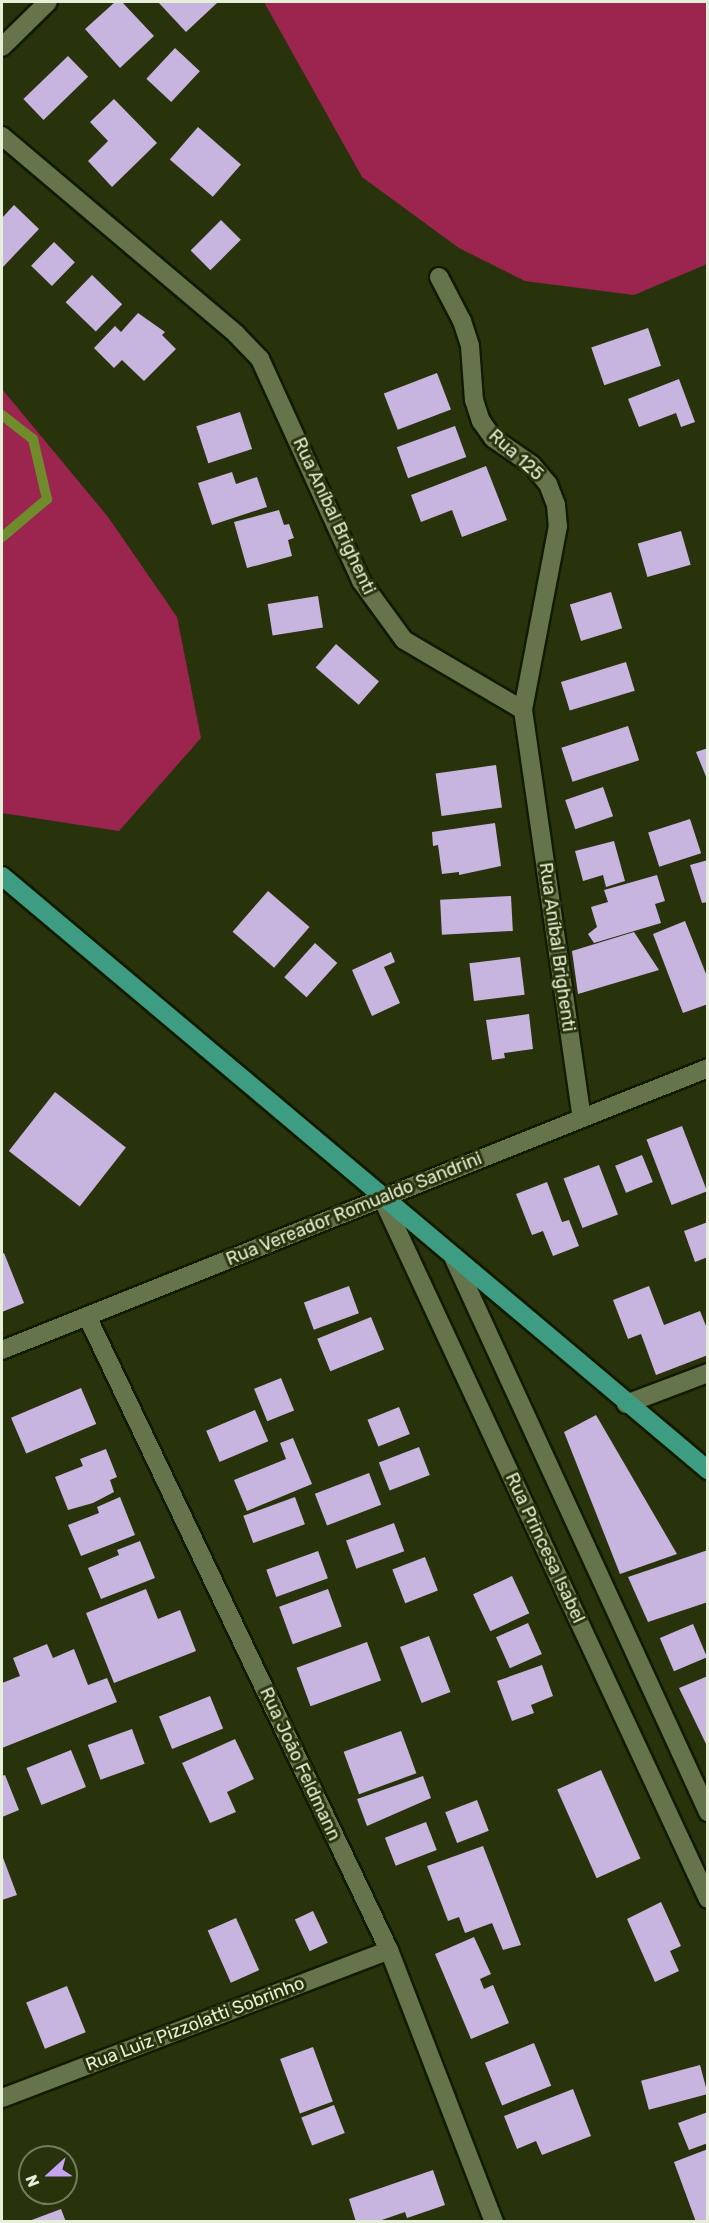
<!DOCTYPE html>
<meta charset="utf-8">
<style>
body{margin:0}
#map{position:relative;width:709px;height:2223px;overflow:hidden;background:#28330c;font-family:Rubik,sans-serif}
div>[style]{position:absolute}
.forest>*{inset:0;background:#9c2550}
.stream>*{height:10px;margin:-5px;padding:0 5px;transform-origin:5px;border-radius:5px;background:#6f8b2b}
.building>*{inset:0;background:#c7b5df;transform-origin:0 0}
.roads{filter:drop-shadow(2px 0 #121a00) drop-shadow(-2px 0 #121a00) drop-shadow(0 2px #121a00) drop-shadow(0 -2px #121a00)}
.minor>*{height:18px;margin:-9px;padding:0 9px;transform-origin:9px;border-radius:9px;background:#66744b}
.major>*{height:18px;margin:-9px;padding:0 9px;transform-origin:9px;border-radius:9px;background:#3d9c82}
span{translate:-50% -50%;white-space:nowrap;text-align:center;line-height:1.15;-webkit-text-stroke:6px #28330c;paint-order:stroke}
.street-label{font-size:18px;color:#e6efd8}
.frame{position:absolute;inset:0;border:3px solid #e6efd8;pointer-events:none}
.north{position:absolute;left:18px;top:2145px;width:60px;height:60px;box-sizing:border-box;background:#28330c;border:2px solid #747e5e;border-radius:50%;rotate:249deg;font-size:16px;font-weight:700;line-height:24px;text-align:center;color:#e6efd8}
.north::after{content:'';display:block;margin:auto;width:21px;height:27px;background:#c6a6f0;clip-path:polygon(50% 0,100% 100%,50% 72%,0 100%)}
</style>
<div id="map">
<div class="forest">
<div style="clip-path:polygon(264px 2px,707px 2px,707px 264px,634px 295px,525px 281px,459px 248px,362px 177px)"></div>
<div style="clip-path:polygon(2px 389px,108px 517px,177px 617px,201px 738px,119px 831px,2px 813px)"></div>
</div>
<div class="stream">
<div style="left:2px;top:415px;width:39px;rotate:38deg"></div>
<div style="left:33px;top:439px;width:62px;rotate:76.9deg"></div>
<div style="left:47px;top:499px;width:59px;rotate:139.8deg"></div>
</div>
<div class="building">
<div style="clip-path:polygon(115px 2px,122px 2px,154px 36px,120px 68px,85px 29px)"></div>
<div style="clip-path:polygon(158px 2px,216px 2px,217px 3px,186px 32px)"></div>
<div style="left:175px;top:48px;width:34px;height:42px;rotate:43deg"></div>
<div style="left:68px;top:56px;width:29px;height:62px;rotate:46deg"></div>
<div style="clip-path:polygon(114px 99px,157px 143px,112px 187px,88px 161px,108px 141px,90px 122px)"></div>
<div style="left:198px;top:127px;width:57px;height:43px;rotate:41deg"></div>
<div style="clip-path:polygon(14px 205px,39px 229px,2px 268px,2px 218px)"></div>
<div style="left:221px;top:220px;width:28px;height:43px;rotate:45deg"></div>
<div style="left:54px;top:242px;width:29px;height:33px;rotate:44deg"></div>
<div style="left:92px;top:275px;width:42px;height:38px;rotate:44deg"></div>
<div style="clip-path:polygon(138px 313px,165px 332px,162px 335px,176px 349px,144px 381px,122px 360px,114px 368px,94px 348px,115px 326px,121px 332px)"></div>
<div style="left:648px;top:328px;width:40px;height:60px;rotate:71deg"></div>
<div style="left:437px;top:373px;width:39px;height:57px;rotate:69deg"></div>
<div style="clip-path:polygon(679px 379px,695px 422px,681px 427px,676px 413px,639px 427px,628px 399px)"></div>
<div style="left:240px;top:412px;width:39px;height:46px;rotate:72deg"></div>
<div style="left:455px;top:426px;width:33px;height:62px;rotate:70deg"></div>
<div style="clip-path:polygon(486px 466px,507px 520px,462px 537px,452px 510px,421px 522px,411px 495px)"></div>
<div style="clip-path:polygon(232px 472px,236px 484px,257px 477px,267px 507px,212px 525px,198px 483px)"></div>
<div style="clip-path:polygon(279px 510px,284px 525px,289px 524px,294px 538px,288px 540px,292px 556px,247px 568px,234px 522px)"></div>
<div style="left:681px;top:531px;width:35px;height:45px;rotate:74deg"></div>
<div style="left:611px;top:592px;width:38px;height:43px;rotate:73deg"></div>
<div style="left:318px;top:596px;width:32px;height:51px;rotate:81deg"></div>
<div style="left:336px;top:644px;width:57px;height:31px;rotate:41deg"></div>
<div style="left:626px;top:662px;width:30px;height:68px;rotate:73deg"></div>
<div style="left:628px;top:726px;width:36px;height:70px;rotate:72deg"></div>
<div style="clip-path:polygon(708px 748px,708px 779px,707px 779px,696px 752px)"></div>
<div style="left:496px;top:765px;width:43px;height:61px;rotate:82deg"></div>
<div style="left:603px;top:787px;width:31px;height:40px;rotate:71deg"></div>
<div style="left:690px;top:819px;width:36px;height:44px;rotate:72deg"></div>
<div style="clip-path:polygon(495px 823px,501px 866px,459px 875px,459px 872px,442px 874px,438px 845px,433px 846px,432px 832px)"></div>
<div style="clip-path:polygon(614px 841px,625px 881px,606px 887px,603px 875px,583px 881px,575px 851px)"></div>
<div style="clip-path:polygon(708px 860px,708px 902px,702px 903px,690px 865px)"></div>
<div style="clip-path:polygon(657px 875px,665px 901px,655px 904px,661px 923px,594px 943px,588px 934px,597px 927px,591px 907px,608px 902px,604px 890px)"></div>
<div style="left:268px;top:891px;width:55px;height:54px;rotate:41deg"></div>
<div style="left:511px;top:896px;width:35px;height:71px;rotate:87deg"></div>
<div style="clip-path:polygon(685px 921px,708px 979px,708px 1004px,683px 1013px,653px 934px)"></div>
<div style="clip-path:polygon(634px 932px,659px 970px,578px 994px,572px 951px)"></div>
<div style="left:315px;top:943px;width:30px;height:46px;rotate:42deg"></div>
<div style="clip-path:polygon(391px 952px,395px 962px,384px 967px,400px 1003px,372px 1016px,352px 970px)"></div>
<div style="left:520px;top:957px;width:38px;height:51px;rotate:83deg"></div>
<div style="clip-path:polygon(529px 1014px,533px 1049px,504px 1053px,505px 1058px,492px 1060px,486px 1020px)"></div>
<div style="left:55px;top:1092px;width:90px;height:75px;rotate:38deg"></div>
<div style="left:682px;top:1126px;width:70px;height:38px;rotate:69deg"></div>
<div style="left:642px;top:1155px;width:29px;height:29px;rotate:68deg"></div>
<div style="left:599px;top:1165px;width:53px;height:38px;rotate:69deg"></div>
<div style="clip-path:polygon(547px 1182px,562px 1222px,569px 1220px,579px 1246px,553px 1256px,543px 1231px,532px 1235px,516px 1194px)"></div>
<div style="clip-path:polygon(708px 1222px,708px 1257px,695px 1262px,684px 1231px)"></div>
<div style="clip-path:polygon(4px 1253px,24px 1303px,2px 1312px,2px 1254px)"></div>
<div style="left:349px;top:1286px;width:29px;height:48px;rotate:70deg"></div>
<div style="clip-path:polygon(649px 1286px,664px 1325px,700px 1311px,708px 1331px,708px 1355px,656px 1375px,641px 1334px,628px 1339px,613px 1300px)"></div>
<div style="left:371px;top:1317px;width:35px;height:58px;rotate:68deg"></div>
<div style="left:281px;top:1378px;width:35px;height:29px;rotate:68deg"></div>
<div style="left:81px;top:1388px;width:39px;height:76px;rotate:67deg"></div>
<div style="left:399px;top:1407px;width:29px;height:34px;rotate:68deg"></div>
<div style="left:255px;top:1410px;width:34px;height:53px;rotate:67deg"></div>
<div style="clip-path:polygon(596px 1415px,677px 1554px,620px 1574px,564px 1432px)"></div>
<div style="clip-path:polygon(293px 1438px,312px 1484px,247px 1511px,234px 1480px,286px 1459px,280px 1443px)"></div>
<div style="left:419px;top:1447px;width:30px;height:43px;rotate:69deg"></div>
<div style="clip-path:polygon(106px 1449px,117px 1477px,110px 1480px,114px 1492px,93px 1503px,68px 1510px,55px 1477px,83px 1466px,80px 1459px)"></div>
<div style="left:369px;top:1473px;width:34px;height:58px;rotate:69deg"></div>
<div style="clip-path:polygon(120px 1497px,135px 1535px,81px 1556px,68px 1525px,99px 1513px,97px 1507px)"></div>
<div style="left:295px;top:1497px;width:29px;height:55px;rotate:70deg"></div>
<div style="left:394px;top:1523px;width:30px;height:51px;rotate:70deg"></div>
<div style="clip-path:polygon(140px 1541px,155px 1578px,101px 1599px,88px 1568px,119px 1555px,117px 1550px)"></div>
<div style="clip-path:polygon(708px 1550px,708px 1602px,648px 1622px,628px 1577px)"></div>
<div style="left:318px;top:1551px;width:29px;height:55px;rotate:70deg"></div>
<div style="left:425px;top:1557px;width:36px;height:35px;rotate:69deg"></div>
<div style="left:512px;top:1576px;width:41px;height:43px;rotate:65deg"></div>
<div style="clip-path:polygon(146px 1589px,158px 1619px,180px 1610px,196px 1651px,114px 1683px,86px 1613px)"></div>
<div style="left:328px;top:1589px;width:40px;height:52px;rotate:70deg"></div>
<div style="left:528px;top:1623px;width:34px;height:35px;rotate:66deg"></div>
<div style="left:693px;top:1624px;width:36px;height:36px;rotate:67deg"></div>
<div style="left:429px;top:1636px;width:60px;height:31px;rotate:69deg"></div>
<div style="left:367px;top:1642px;width:41px;height:75px;rotate:70deg"></div>
<div style="clip-path:polygon(47px 1644px,53px 1658px,74px 1649px,88px 1685px,107px 1678px,117px 1702px,2px 1748px,2px 1683px,20px 1676px,13px 1658px)"></div>
<div style="clip-path:polygon(542px 1665px,553px 1696px,531px 1705px,534px 1713px,512px 1721px,497px 1681px)"></div>
<div style="clip-path:polygon(708px 1676px,708px 1748px,679px 1688px)"></div>
<div style="left:210px;top:1696px;width:35px;height:55px;rotate:68deg"></div>
<div style="left:132px;top:1729px;width:37px;height:47px;rotate:70deg"></div>
<div style="left:401px;top:1731px;width:45px;height:61px;rotate:70deg"></div>
<div style="clip-path:polygon(235px 1739px,254px 1779px,227px 1792px,236px 1812px,210px 1823px,182px 1763px)"></div>
<div style="left:71px;top:1750px;width:40px;height:48px;rotate:68deg"></div>
<div style="left:601px;top:1770px;width:97px;height:48px;rotate:66deg"></div>
<div style="clip-path:polygon(5px 1775px,19px 1810px,2px 1817px,2px 1776px)"></div>
<div style="clip-path:polygon(423px 1776px,431px 1798px,367px 1826px,357px 1799px)"></div>
<div style="left:477px;top:1800px;width:33px;height:34px;rotate:69deg"></div>
<div style="left:426px;top:1822px;width:30px;height:44px;rotate:69deg"></div>
<div style="clip-path:polygon(483px 1846px,521px 1945px,503px 1950px,492px 1923px,465px 1933px,459px 1917px,448px 1921px,427px 1866px)"></div>
<div style="clip-path:polygon(2px 1855px,17px 1895px,2px 1900px)"></div>
<div style="clip-path:polygon(661px 1902px,681px 1946px,670px 1951px,679px 1971px,655px 1982px,627px 1919px)"></div>
<div style="left:313px;top:1911px;width:35px;height:20px;rotate:65deg"></div>
<div style="left:236px;top:1918px;width:57px;height:31px;rotate:66deg"></div>
<div style="clip-path:polygon(474px 1937px,491px 1974px,480px 1979px,484px 1989px,493px 1985px,509px 2023px,471px 2039px,435px 1954px)"></div>
<div style="left:67px;top:1986px;width:50px;height:44px;rotate:68deg"></div>
<div style="left:534px;top:2043px;width:46px;height:53px;rotate:68deg"></div>
<div style="left:313px;top:2047px;width:58px;height:35px;rotate:70deg"></div>
<div style="left:700px;top:2065px;width:30px;height:61px;rotate:75deg"></div>
<div style="clip-path:polygon(573px 2089px,591px 2136px,542px 2155px,536px 2141px,517px 2149px,504px 2116px)"></div>
<div style="left:334px;top:2105px;width:30px;height:35px;rotate:69deg"></div>
<div style="clip-path:polygon(708px 2112px,708px 2143px,689px 2150px,678px 2123px)"></div>
<div style="clip-path:polygon(708px 2149px,708px 2222px,696px 2222px,674px 2162px)"></div>
<div style="clip-path:polygon(433px 2170px,445px 2205px,407px 2218px,405px 2212px,376px 2222px,356px 2222px,349px 2199px)"></div>
<div style="clip-path:polygon(61px 2209px,66px 2222px,29px 2222px,29px 2221px)"></div>
</div>
<div class="roads">
<div class="minor">
<div style="left:2px;top:47px;width:64px;rotate:-44.4deg"></div>
<div style="left:2px;top:136px;width:307px;rotate:40.2deg"></div>
<div style="left:236px;top:334px;width:35px;rotate:46deg"></div>
<div style="left:260px;top:359px;width:244px;rotate:65.5deg"></div>
<div style="left:361px;top:581px;width:73px;rotate:53.9deg"></div>
<div style="left:404px;top:640px;width:138px;rotate:30.5deg"></div>
<div style="left:523px;top:710px;width:412px;rotate:81.8deg"></div>
<div style="left:439px;top:277px;width:50px;rotate:62.4deg"></div>
<div style="left:462px;top:321px;width:26px;rotate:72deg"></div>
<div style="left:470px;top:346px;width:54px;rotate:85.8deg"></div>
<div style="left:474px;top:400px;width:22px;rotate:72deg"></div>
<div style="left:481px;top:421px;width:21px;rotate:55deg"></div>
<div style="left:493px;top:438px;width:47px;rotate:34.7deg"></div>
<div style="left:532px;top:465px;width:25px;rotate:50deg"></div>
<div style="left:548px;top:484px;width:22px;rotate:69deg"></div>
<div style="left:556px;top:505px;width:21px;rotate:85deg"></div>
<div style="left:558px;top:526px;width:187px;rotate:100.8deg"></div>
<div style="left:382px;top:1198px;width:773px;rotate:65.06deg"></div>
<div style="left:454px;top:1259px;width:609px;rotate:65.33deg"></div>
<div style="left:87px;top:1316px;width:702px;rotate:64.53deg"></div>
<div style="left:389px;top:1950px;width:292px;rotate:68.9deg"></div>
<div style="left:2px;top:1350px;width:760px;rotate:-21.77deg"></div>
<div style="left:626px;top:1404px;width:88px;rotate:-20.7deg"></div>
<div style="left:2px;top:2098px;width:414px;rotate:-20.9deg"></div>
</div>
<div class="major">
<div style="left:2px;top:876px;width:923px;rotate:40.08deg"></div>
</div>
</div>
<div class="street-label">
<span style="left:516px;top:455px;rotate:42deg">Rua 125</span>
<span style="left:334px;top:516px;rotate:65deg">Rua Aníbal Brighenti</span>
<span style="left:557px;top:947px;rotate:82deg">Rua Aníbal Brighenti</span>
<span style="left:354px;top:1209px;rotate:-22deg">Rua Vereador Romualdo Sandrini</span>
<span style="left:545px;top:1548px;rotate:65deg">Rua Princesa Isabel</span>
<span style="left:300px;top:1764px;rotate:65deg">Rua João Feldmann</span>
<span style="left:195px;top:2024px;rotate:-21deg">Rua Luiz Pizzolatti Sobrinho</span>
</div>
<div class="frame"></div>
<div class="north">N</div>
</div>
